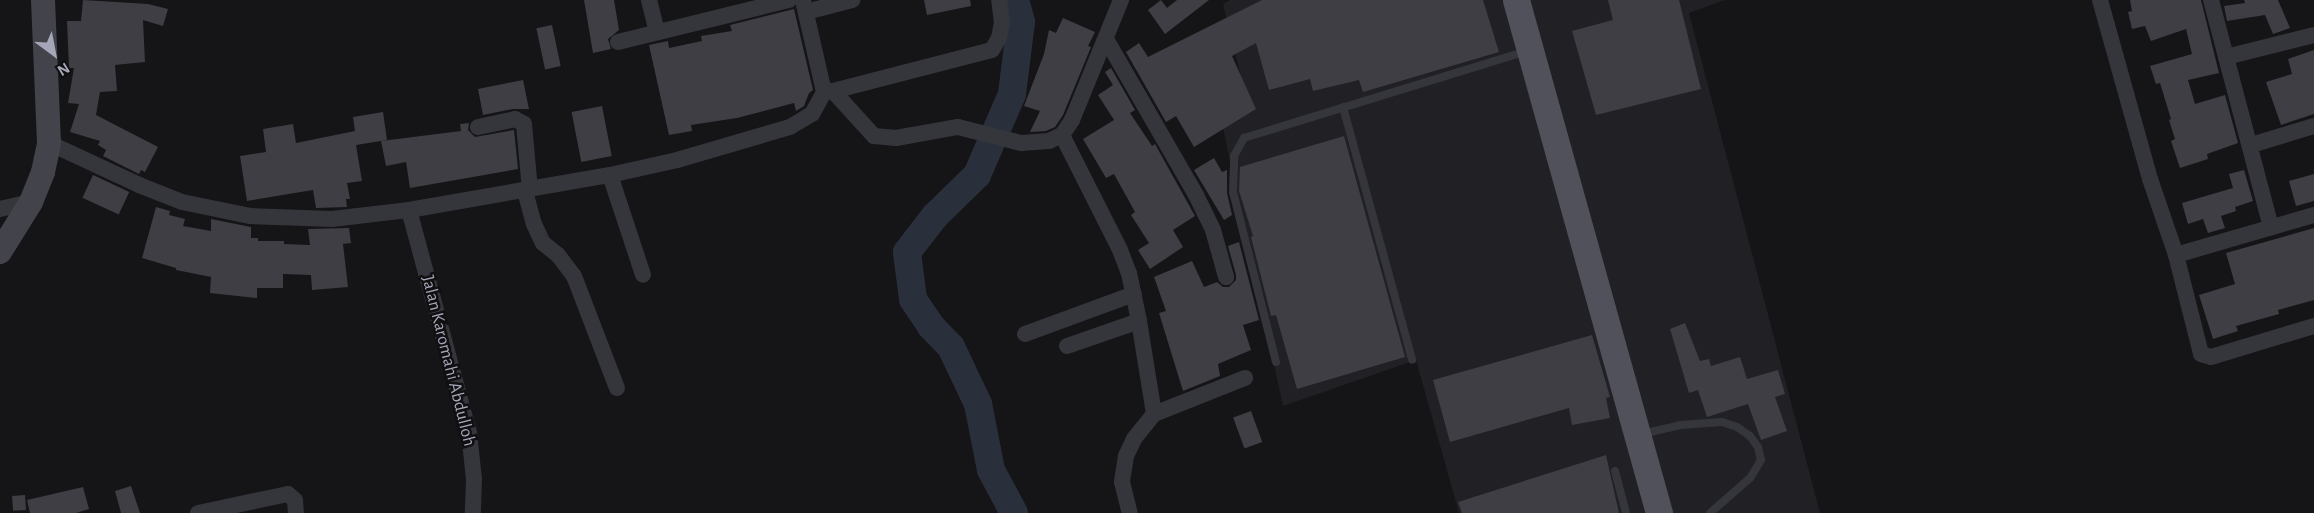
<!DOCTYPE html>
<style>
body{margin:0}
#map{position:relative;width:2314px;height:513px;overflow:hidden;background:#151416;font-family:"Alegreya Sans",sans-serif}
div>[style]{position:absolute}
.built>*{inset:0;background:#212024}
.river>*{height:28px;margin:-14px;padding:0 14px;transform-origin:14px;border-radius:14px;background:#2a303b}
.building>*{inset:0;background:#3e3e44;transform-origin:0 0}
.lane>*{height:8px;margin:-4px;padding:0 4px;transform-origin:4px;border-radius:4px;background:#35353c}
.street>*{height:16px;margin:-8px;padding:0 8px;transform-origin:8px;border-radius:8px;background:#35353c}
.secondary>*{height:24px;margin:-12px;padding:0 12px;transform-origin:12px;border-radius:12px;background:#43434c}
.primary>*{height:27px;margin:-13.5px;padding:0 13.5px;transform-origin:13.5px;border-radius:13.5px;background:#51515b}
span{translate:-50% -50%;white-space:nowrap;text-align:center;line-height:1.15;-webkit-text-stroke:5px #100f11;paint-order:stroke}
.street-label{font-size:18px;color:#a5a7b8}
.north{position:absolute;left:24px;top:24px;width:60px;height:60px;-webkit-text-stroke:4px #100f11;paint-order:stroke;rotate:148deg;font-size:16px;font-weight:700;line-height:24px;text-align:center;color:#a5a7b8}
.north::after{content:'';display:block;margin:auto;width:21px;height:27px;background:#a5a7b8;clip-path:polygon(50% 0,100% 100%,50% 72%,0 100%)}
</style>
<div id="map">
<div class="built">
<div style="clip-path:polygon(1230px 0,1725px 0,1689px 13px,1820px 513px,1459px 513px,1416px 360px,1283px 406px,1217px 100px,1243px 85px,1223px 4px)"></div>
</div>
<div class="river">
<div style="left:1014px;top:513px;width:49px;rotate:-118.1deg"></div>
<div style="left:991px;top:470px;width:67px;rotate:-101.1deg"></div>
<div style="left:978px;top:404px;width:63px;rotate:-115.3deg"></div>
<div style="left:951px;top:347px;width:29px;rotate:-134deg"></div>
<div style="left:931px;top:326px;width:32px;rotate:-124deg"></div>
<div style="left:913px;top:299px;width:47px;rotate:-97.3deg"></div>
<div style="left:907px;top:252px;width:46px;rotate:-52.1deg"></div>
<div style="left:935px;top:216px;width:59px;rotate:-44.3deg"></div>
<div style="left:977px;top:175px;width:88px;rotate:-66.6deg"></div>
<div style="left:1012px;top:94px;width:73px;rotate:-82.9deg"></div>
<div style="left:1021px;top:22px;width:23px;rotate:-105deg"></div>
</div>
<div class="building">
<div style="clip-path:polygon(83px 0,148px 4px,168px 9px,163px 26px,143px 20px,145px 62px,115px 65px,117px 91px,100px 92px,96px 115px,158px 147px,145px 172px,141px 170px,139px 174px,103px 156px,106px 150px,98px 145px,100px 141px,70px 132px,79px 104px,68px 103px,74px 68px,69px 68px,67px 21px,81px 21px)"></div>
<div style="clip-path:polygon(584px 0,614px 0,619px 30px,608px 39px,611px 49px,593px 53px)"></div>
<div style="clip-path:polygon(924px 0,970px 0,971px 6px,927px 15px)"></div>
<div style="clip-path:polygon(1161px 0,1167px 8px,1177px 0,1209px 0,1165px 34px,1148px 10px)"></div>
<div style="clip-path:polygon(1262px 0,1483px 0,1499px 52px,1363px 92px,1359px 80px,1313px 91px,1310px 79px,1269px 90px,1256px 43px,1232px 56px,1256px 109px,1194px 147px,1176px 116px,1166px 122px,1126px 52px,1139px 43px,1148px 57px)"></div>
<div style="clip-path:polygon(1608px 0,1679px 0,1701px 89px,1596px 115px,1572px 31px,1613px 20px)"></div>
<div style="clip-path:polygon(2130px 0,2201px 0,2219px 73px,2188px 80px,2195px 104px,2225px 95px,2238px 143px,2207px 154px,2208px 159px,2180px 168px,2171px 141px,2175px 139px,2169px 120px,2171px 119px,2160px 83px,2156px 84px,2150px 66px,2192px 54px,2186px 29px,2151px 41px,2145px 26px,2132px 29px,2128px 12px,2132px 11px)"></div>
<div style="clip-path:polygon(2244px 0,2278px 0,2290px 28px,2273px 34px,2265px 15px,2227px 21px,2224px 6px,2245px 3px)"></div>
<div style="clip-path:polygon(794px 9px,813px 90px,809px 93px,804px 106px,796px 111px,794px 103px,737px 118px,691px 125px,692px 131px,669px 135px,649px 45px,668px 41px,669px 48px,702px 41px,701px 36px,732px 31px,730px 25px)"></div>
<div style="clip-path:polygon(1063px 18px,1095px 32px,1088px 46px,1091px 47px,1063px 115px,1055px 127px,1046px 131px,1030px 132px,1040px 111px,1024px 106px,1044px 54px,1049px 30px,1056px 33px)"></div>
<div style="left:552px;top:25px;width:42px;height:16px;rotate:78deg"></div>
<div style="clip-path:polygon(2314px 50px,2314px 114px,2281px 125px,2266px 82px,2292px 74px,2288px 59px)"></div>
<div style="clip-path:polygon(1111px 68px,1135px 110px,1130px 113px,1152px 146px,1155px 144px,1195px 216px,1173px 230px,1183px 247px,1150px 269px,1138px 250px,1149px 243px,1131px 215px,1135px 212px,1114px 174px,1106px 178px,1083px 139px,1114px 120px,1098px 95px,1113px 85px,1105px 72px)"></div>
<div style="clip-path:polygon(523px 80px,529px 109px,513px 109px,483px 115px,478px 89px)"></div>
<div style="left:602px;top:106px;width:51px;height:31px;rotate:79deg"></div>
<div style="clip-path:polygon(383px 112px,387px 140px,356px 145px,362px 181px,347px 183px,350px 199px,346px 199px,347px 207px,316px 208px,313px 190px,247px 201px,240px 156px,266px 152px,263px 129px,293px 124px,296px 143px,355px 131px,353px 117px)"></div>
<div style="clip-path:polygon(469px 123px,468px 130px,475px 137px,514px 130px,518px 169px,410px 188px,406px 162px,386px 166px,381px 141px,461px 131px,460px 124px)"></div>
<div style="clip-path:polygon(1344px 136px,1405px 357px,1297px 389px,1276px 315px,1271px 316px,1251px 237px,1253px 236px,1239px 191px,1240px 167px)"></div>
<div style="clip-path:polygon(1214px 158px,1222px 172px,1227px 170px,1227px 193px,1232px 215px,1224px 220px,1194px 170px)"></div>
<div style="clip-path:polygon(2244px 170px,2253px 201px,2235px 207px,2236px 211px,2221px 216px,2225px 228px,2208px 233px,2203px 219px,2188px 224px,2182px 203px,2233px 188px,2229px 174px)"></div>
<div style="clip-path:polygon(2314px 174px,2314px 201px,2296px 206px,2289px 181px)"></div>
<div style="left:93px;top:175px;width:40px;height:25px;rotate:25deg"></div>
<div style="clip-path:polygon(156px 207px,170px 211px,169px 215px,185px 219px,183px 226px,211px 231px,211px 219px,251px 227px,251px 238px,258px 238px,258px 241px,284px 241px,284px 244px,310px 245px,308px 229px,349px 228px,351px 243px,343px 244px,348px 287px,312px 290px,311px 275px,283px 274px,283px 288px,257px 288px,257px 298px,210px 293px,211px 277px,176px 270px,176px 268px,142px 258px)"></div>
<div style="clip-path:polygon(2314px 228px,2314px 300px,2278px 310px,2279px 314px,2236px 326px,2238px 331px,2213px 339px,2199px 295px,2235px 284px,2226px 253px)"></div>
<div style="clip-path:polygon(1239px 242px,1259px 320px,1243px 325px,1251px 350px,1218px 364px,1220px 376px,1183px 391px,1159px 313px,1166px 311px,1154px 277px,1192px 261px,1204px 287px,1217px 282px,1223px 287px,1229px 287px,1236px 280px,1236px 275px,1228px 246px)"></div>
<div style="clip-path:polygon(1685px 323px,1700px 361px,1709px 359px,1711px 366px,1740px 357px,1747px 379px,1778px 370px,1785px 394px,1775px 397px,1787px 431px,1761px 440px,1748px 404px,1707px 417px,1698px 390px,1689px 393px,1670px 329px)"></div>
<div style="clip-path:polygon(1592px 335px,1610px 397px,1606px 398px,1610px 418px,1572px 425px,1569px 408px,1450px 442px,1433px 380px)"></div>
<div style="left:1251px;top:411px;width:33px;height:19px;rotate:70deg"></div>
<div style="clip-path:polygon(1606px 455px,1619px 513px,1462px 513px,1458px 502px)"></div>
<div style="clip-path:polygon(131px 486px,140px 513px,121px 513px,115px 491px)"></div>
<div style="clip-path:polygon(83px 487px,89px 509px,76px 513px,30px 513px,27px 500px)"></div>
<div style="left:25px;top:495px;width:15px;height:13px;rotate:86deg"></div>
</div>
<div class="lane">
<div style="left:1343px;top:107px;width:262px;rotate:74.7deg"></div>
<div style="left:1276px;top:362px;width:175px;rotate:-104.2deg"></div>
<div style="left:1233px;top:192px;width:36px;rotate:-88deg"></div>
<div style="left:1234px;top:156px;width:21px;rotate:-61deg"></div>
<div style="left:1244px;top:138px;width:295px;rotate:-17.1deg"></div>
<div style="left:1642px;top:434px;width:39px;rotate:-13deg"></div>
<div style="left:1680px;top:425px;width:42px;rotate:-4.1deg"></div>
<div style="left:1722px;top:422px;width:16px;rotate:18deg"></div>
<div style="left:1737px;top:427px;width:16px;rotate:35deg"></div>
<div style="left:1750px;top:436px;width:14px;rotate:54deg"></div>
<div style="left:1758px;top:447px;width:13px;rotate:77deg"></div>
<div style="left:1761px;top:460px;width:21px;rotate:121deg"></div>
<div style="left:1750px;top:478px;width:53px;rotate:138.8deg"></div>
<div style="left:1615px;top:471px;width:43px;rotate:75.3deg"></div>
</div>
<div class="street">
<div style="left:649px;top:0;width:33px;rotate:76deg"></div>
<div style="left:2100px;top:0;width:186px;rotate:74.4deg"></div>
<div style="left:2150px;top:179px;width:80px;rotate:71.1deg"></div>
<div style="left:2176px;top:255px;width:102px;rotate:75.8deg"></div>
<div style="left:2201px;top:354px;width:10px;rotate:17deg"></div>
<div style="left:2211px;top:357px;width:108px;rotate:-16.8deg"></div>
<div style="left:2211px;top:0;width:235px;rotate:75.2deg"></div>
<div style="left:806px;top:12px;width:48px;rotate:-14.6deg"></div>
<div style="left:1106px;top:39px;width:180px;rotate:60deg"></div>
<div style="left:1196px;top:195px;width:39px;rotate:64deg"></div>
<div style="left:1213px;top:230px;width:49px;rotate:74.5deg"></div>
<div style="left:618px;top:42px;width:176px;rotate:-13.8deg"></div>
<div style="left:2226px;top:57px;width:91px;rotate:-14deg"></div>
<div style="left:833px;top:91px;width:164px;rotate:-14.5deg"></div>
<div style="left:992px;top:50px;width:14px;rotate:-60deg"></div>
<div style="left:999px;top:38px;width:15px;rotate:-79deg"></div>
<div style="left:1002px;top:23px;width:23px;rotate:-97deg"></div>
<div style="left:824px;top:92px;width:9px;rotate:-6deg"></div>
<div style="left:833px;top:91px;width:61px;rotate:47.7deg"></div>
<div style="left:874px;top:136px;width:22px;rotate:5deg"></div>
<div style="left:896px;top:138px;width:63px;rotate:-10.1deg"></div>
<div style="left:958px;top:127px;width:65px;rotate:14.3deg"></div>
<div style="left:1021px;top:143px;width:28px;rotate:-4deg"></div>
<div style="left:1049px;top:141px;width:14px;rotate:-25deg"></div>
<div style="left:1062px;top:135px;width:18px;rotate:-56deg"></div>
<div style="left:1072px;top:120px;width:130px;rotate:-67.8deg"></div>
<div style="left:478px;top:127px;width:38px;rotate:-12deg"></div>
<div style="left:515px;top:119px;width:10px;rotate:29deg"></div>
<div style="left:524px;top:124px;width:66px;rotate:84.8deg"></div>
<div style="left:1062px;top:135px;width:129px;rotate:63.2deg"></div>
<div style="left:1120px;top:250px;width:25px;rotate:69deg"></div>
<div style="left:1129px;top:273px;width:49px;rotate:78.2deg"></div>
<div style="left:1139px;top:321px;width:94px;rotate:80.8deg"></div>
<div style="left:1154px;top:414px;width:32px;rotate:129deg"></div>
<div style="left:1134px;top:439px;width:19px;rotate:115deg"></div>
<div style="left:1126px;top:456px;width:26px;rotate:99deg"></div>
<div style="left:1122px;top:482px;width:32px;rotate:76deg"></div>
<div style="left:49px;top:143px;width:99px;rotate:25deg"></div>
<div style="left:139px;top:185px;width:46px;rotate:21.6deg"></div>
<div style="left:182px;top:202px;width:69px;rotate:11.6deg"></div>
<div style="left:250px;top:216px;width:82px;rotate:2.1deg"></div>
<div style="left:332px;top:219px;width:78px;rotate:-6.7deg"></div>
<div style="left:409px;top:210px;width:204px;rotate:-9.9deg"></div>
<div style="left:610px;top:175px;width:69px;rotate:-12.6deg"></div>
<div style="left:677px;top:160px;width:118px;rotate:-16.3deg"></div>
<div style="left:790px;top:127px;width:26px;rotate:-31deg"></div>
<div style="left:812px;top:114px;width:25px;rotate:-61deg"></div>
<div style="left:824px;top:92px;width:94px;rotate:-102.9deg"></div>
<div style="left:2251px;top:145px;width:66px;rotate:-16.8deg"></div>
<div style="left:610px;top:175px;width:105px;rotate:71.7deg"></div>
<div style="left:525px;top:191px;width:34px;rotate:75deg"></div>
<div style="left:534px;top:224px;width:21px;rotate:65deg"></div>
<div style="left:543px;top:243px;width:19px;rotate:39deg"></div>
<div style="left:558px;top:255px;width:26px;rotate:53deg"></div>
<div style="left:574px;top:276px;width:120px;rotate:69deg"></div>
<div style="left:0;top:209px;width:32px;rotate:-13deg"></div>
<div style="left:409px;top:210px;width:231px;rotate:74.9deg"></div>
<div style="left:469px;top:433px;width:46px;rotate:83.8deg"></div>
<div style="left:474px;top:479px;width:34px;rotate:92deg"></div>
<div style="left:2176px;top:255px;width:144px;rotate:-16.2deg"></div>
<div style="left:1025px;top:334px;width:116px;rotate:-20.2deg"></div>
<div style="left:1067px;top:346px;width:76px;rotate:-19.1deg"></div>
<div style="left:1154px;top:414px;width:98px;rotate:-21.6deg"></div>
<div style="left:198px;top:513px;width:92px;rotate:-11.9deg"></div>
<div style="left:288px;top:494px;width:9px;rotate:41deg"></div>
<div style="left:295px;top:500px;width:13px;rotate:86deg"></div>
</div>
<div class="secondary">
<div style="left:0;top:252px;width:59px;rotate:-58.2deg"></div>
<div style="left:31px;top:202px;width:32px;rotate:-68deg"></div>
<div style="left:43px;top:172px;width:30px;rotate:-78deg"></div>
<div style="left:49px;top:143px;width:143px;rotate:-92.4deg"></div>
</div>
<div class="primary">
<div style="left:1516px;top:0;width:533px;rotate:74.42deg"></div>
</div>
<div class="street-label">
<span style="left:448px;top:361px;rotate:76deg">Jalan Karomahi Abdulloh</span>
</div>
<div class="north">N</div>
</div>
